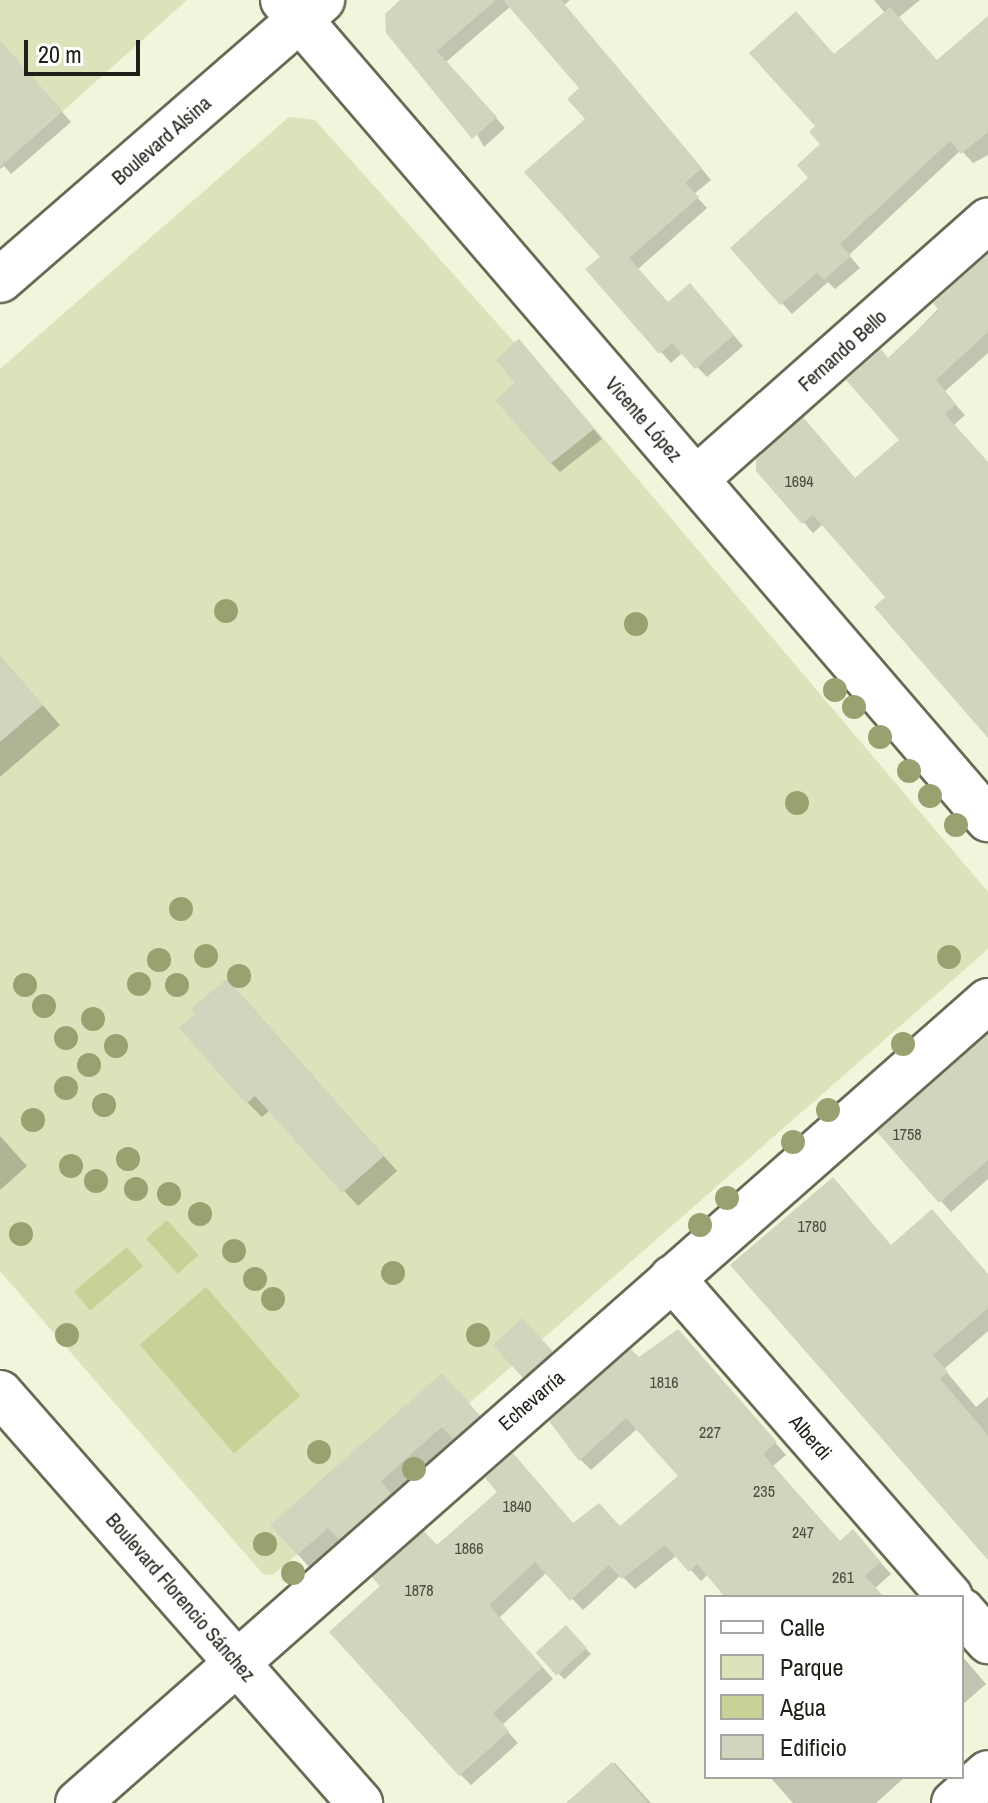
<!DOCTYPE html>
<meta charset="utf-8">
<style>
body{margin:0}
#map{position:relative;width:988px;height:1803px;overflow:hidden;background:#f0f5dc;font-family:"Archivo Narrow",sans-serif}
div>[style]{position:absolute}
.green>*{inset:0;background:#dae3ba}
.water>*{inset:0;background:#c7d396;transform-origin:0 0}
.shadow>*{inset:0;background:#0003;transform-origin:0 0}
.building>*{inset:0;background:#d0d5bd;transform-origin:0 0}
.roads{filter:drop-shadow(2px 0 #666b55) drop-shadow(-2px 0 #666b55) drop-shadow(0 2px #666b55) drop-shadow(0 -2px #666b55)}
.minor>*{height:44px;margin:-22px;padding:0 22px;transform-origin:22px;border-radius:22px;background:#fff}
.secondary>*{height:44px;margin:-22px;padding:0 22px;transform-origin:22px;border-radius:22px;background:#fff}
.trees>*{width:24px;height:24px;margin:-12px;border-radius:50%;background:#9aa171}
span{translate:-50% -50%;white-space:nowrap;text-align:center;line-height:1.15;-webkit-text-stroke:6px #fff;paint-order:stroke}
.number-label{font-size:16px;color:#4a4d40}
.number-label span{-webkit-text-stroke-width:0}
.street-label{font-size:20px;color:#1e2017}
.legend{position:absolute;left:704px;top:1595px;width:260px;height:184px;box-sizing:border-box;background:#fff;border:2px solid #a5a6a2;margin:0;padding:10px 14px;list-style:none;font-size:24px;color:#1e2017}
.legend li{display:flex;align-items:center;gap:16px;height:40px}
.legend b{width:40px;border:2px solid #a5a6a2}
.scale{position:absolute;left:24px;top:40px;width:116px;height:36px;box-sizing:border-box;border:4px solid #1e2017;border-top:0;padding-left:10px;font-size:24px;line-height:28px;white-space:nowrap;color:#1e2017;-webkit-text-stroke:6px #fff;paint-order:stroke}
</style>
<div id="map">
<div class="green">
<div style="clip-path:polygon(0 0,187px 0,63px 111px,0 40px)"></div>
<div style="clip-path:polygon(289px 117px,315px 120px,514px 342px,519px 339px,988px 892px,988px 949px,273px 1575px,263px 1574px,0 1271px,0 369px)"></div>
</div>
<div class="water">
<div style="left:167px;top:1220px;width:47px;height:28px;rotate:48deg"></div>
<div style="left:127px;top:1247px;width:25px;height:69px;rotate:50deg"></div>
<div style="left:206px;top:1287px;width:144px;height:88px;rotate:49deg"></div>
</div>
<div class="shadow">
<div style="clip-path:polygon(403px 0,570px 0,564px 5px,711px 180px,694px 194px,707px 208px,638px 269px,669px 305px,700px 296px,743px 346px,707px 377px,683px 352px,671px 363px,588px 270px,602px 257px,582px 88px,511px 6px,446px 62px,505px 128px,484px 147px)"></div>
<div style="clip-path:polygon(874px 0,920px 0,898px 18px,937px 62px,988px 36px,988px 155px,973px 163px,961px 150px,849px 255px,860px 268px,835px 289px,828px 282px,792px 314px,732px 248px,811px 178px,823px 144px,818px 126px,835px 57px,885px 13px)"></div>
<div style="clip-path:polygon(0 42px,71px 122px,11px 174px,4px 166px,0 169px)"></div>
<div style="clip-path:polygon(988px 257px,988px 353px,944px 392px,965px 415px,953px 426px,988px 464px,988px 735px,888px 598px,823px 524px,813px 533px,758px 470px,855px 480px,901px 440px,889px 360px)"></div>
<div style="clip-path:polygon(528px 351px,602px 439px,560px 472px,551px 463px,518px 383px)"></div>
<div style="clip-path:polygon(0 656px,60px 725px,0 777px)"></div>
<div style="clip-path:polygon(242px 996px,397px 1171px,358px 1206px,270px 1110px,262px 1117px,248px 1103px,182px 1028px)"></div>
<div style="clip-path:polygon(988px 1037px,988px 1179px,951px 1212px,941px 1201px)"></div>
<div style="clip-path:polygon(0 1136px,27px 1166px,0 1190px)"></div>
<div style="clip-path:polygon(892px 1247px,988px 1274px,988px 1331px,944px 1369px,976px 1407px,988px 1397px,988px 1557px)"></div>
<div style="left:521px;top:1321px;width:50px;height:35px;rotate:46deg"></div>
<div style="clip-path:polygon(689px 1343px,786px 1455px,773px 1466px,840px 1543px,863px 1543px,891px 1574px,875px 1588px,883px 1597px,728px 1597px,708px 1574px,701px 1581px,677px 1555px,635px 1589px,621px 1575px,583px 1610px,547px 1572px,499px 1618px,553px 1679px,502px 1725px,518px 1743px,471px 1785px,460px 1774px,437px 1547px,574px 1525px,621px 1528px,681px 1476px,638px 1428px,591px 1470px,580px 1459px,639px 1359px)"></div>
<div style="left:458px;top:1391px;width:55px;height:228px;rotate:49deg"></div>
<div style="left:566px;top:1628px;width:36px;height:37px;rotate:46deg"></div>
<div style="clip-path:polygon(962px 1656px,986px 1684px,962px 1705px)"></div>
<div style="clip-path:polygon(615px 1763px,651px 1803px,569px 1803px)"></div>
<div style="clip-path:polygon(770px 1777px,905px 1777px,876px 1803px,793px 1803px)"></div>
</div>
<div class="building">
<div style="clip-path:polygon(400px 0,496px 0,437px 51px,497px 117px,472px 139px,386px 33px,385px 14px)"></div>
<div style="clip-path:polygon(503px 0,561px 0,702px 168px,685px 183px,699px 197px,629px 258px,668px 302px,690px 283px,734px 335px,695px 369px,672px 343px,659px 354px,585px 269px,600px 257px,524px 172px,585px 119px,567px 99px,579px 88px)"></div>
<div style="clip-path:polygon(890px 7px,937px 60px,988px 16px,988px 132px,961px 154px,950px 141px,840px 244px,851px 256px,824px 280px,817px 273px,780px 305px,730px 248px,808px 178px,797px 165px,820px 144px,809px 132px,815px 126px,749px 53px,796px 11px,834px 54px)"></div>
<div style="clip-path:polygon(0 40px,63px 111px,0 167px)"></div>
<div style="clip-path:polygon(988px 254px,988px 332px,936px 380px,956px 404px,945px 414px,988px 462px,988px 738px,874px 607px,885px 597px,813px 515px,802px 524px,756px 471px,756px 459px,803px 417px,855px 478px,899px 440px,846px 380px,881px 349px,888px 358px,939px 310px,933px 303px)"></div>
<div style="clip-path:polygon(519px 339px,594px 429px,550px 464px,495px 400px,515px 383px,496px 360px)"></div>
<div style="clip-path:polygon(0 656px,43px 705px,0 742px)"></div>
<div style="clip-path:polygon(227px 979px,384px 1156px,342px 1193px,255px 1096px,246px 1104px,179px 1028px,195px 1014px,191px 1008px)"></div>
<div style="clip-path:polygon(988px 1034px,988px 1160px,939px 1203px,877px 1132px)"></div>
<div style="clip-path:polygon(833px 1177px,891px 1245px,932px 1209px,988px 1274px,988px 1308px,933px 1355px,948px 1372px,940px 1379px,988px 1435px,988px 1560px,730px 1265px)"></div>
<div style="left:522px;top:1318px;width:45px;height:40px;rotate:47deg"></div>
<div style="clip-path:polygon(678px 1329px,777px 1442px,763px 1454px,840px 1541px,853px 1529px,881px 1562px,865px 1576px,884px 1597px,725px 1597px,697px 1564px,689px 1572px,665px 1545px,622px 1579px,609px 1565px,570px 1601px,535px 1562px,489px 1605px,543px 1667px,493px 1713px,509px 1731px,459px 1776px,329px 1632px,380px 1586px,372px 1577px,424px 1531px,437px 1545px,497px 1492px,485px 1478px,513px 1453px,573px 1523px,599px 1503px,620px 1526px,678px 1476px,626px 1418px,579px 1461px,549px 1421px,631px 1349px,639px 1357px)"></div>
<div style="clip-path:polygon(442px 1373px,480px 1416px,453px 1439px,442px 1427px,381px 1481px,391px 1494px,339px 1540px,328px 1528px,297px 1555px,270px 1525px)"></div>
<div style="left:566px;top:1625px;width:31px;height:41px;rotate:48deg"></div>
<div style="clip-path:polygon(612px 1762px,648px 1803px,566px 1803px)"></div>
</div>
<div class="roads">
<div class="minor">
<div style="left:283px;top:0;width:1081px;rotate:49.28deg"></div>
<div style="left:696px;top:479px;width:390px;rotate:-41.5deg"></div>
<div style="left:672px;top:1278px;width:423px;rotate:48.9deg"></div>
<div style="left:962px;top:1611px;width:40px;rotate:49deg"></div>
<div style="left:78px;top:1803px;width:1213px;rotate:-41.39deg"></div>
<div style="left:954px;top:1803px;width:45px;rotate:-41.4deg"></div>
</div>
<div class="secondary">
<div style="left:0;top:280px;width:427px;rotate:-41deg"></div>
<div style="left:0;top:1393px;width:546px;rotate:48.72deg"></div>
</div>
</div>
<div class="trees">
<div style="left:226px;top:611px"></div>
<div style="left:636px;top:624px"></div>
<div style="left:835px;top:690px"></div>
<div style="left:854px;top:707px"></div>
<div style="left:880px;top:737px"></div>
<div style="left:909px;top:771px"></div>
<div style="left:930px;top:796px"></div>
<div style="left:797px;top:803px"></div>
<div style="left:956px;top:825px"></div>
<div style="left:181px;top:909px"></div>
<div style="left:206px;top:956px"></div>
<div style="left:949px;top:957px"></div>
<div style="left:159px;top:960px"></div>
<div style="left:239px;top:976px"></div>
<div style="left:139px;top:984px"></div>
<div style="left:25px;top:985px"></div>
<div style="left:177px;top:985px"></div>
<div style="left:44px;top:1006px"></div>
<div style="left:93px;top:1019px"></div>
<div style="left:66px;top:1038px"></div>
<div style="left:903px;top:1044px"></div>
<div style="left:116px;top:1046px"></div>
<div style="left:89px;top:1065px"></div>
<div style="left:66px;top:1088px"></div>
<div style="left:104px;top:1105px"></div>
<div style="left:828px;top:1110px"></div>
<div style="left:33px;top:1120px"></div>
<div style="left:793px;top:1142px"></div>
<div style="left:128px;top:1159px"></div>
<div style="left:71px;top:1166px"></div>
<div style="left:96px;top:1181px"></div>
<div style="left:136px;top:1189px"></div>
<div style="left:169px;top:1194px"></div>
<div style="left:727px;top:1198px"></div>
<div style="left:200px;top:1214px"></div>
<div style="left:700px;top:1225px"></div>
<div style="left:21px;top:1234px"></div>
<div style="left:234px;top:1251px"></div>
<div style="left:393px;top:1273px"></div>
<div style="left:255px;top:1279px"></div>
<div style="left:273px;top:1299px"></div>
<div style="left:67px;top:1335px"></div>
<div style="left:478px;top:1335px"></div>
<div style="left:319px;top:1452px"></div>
<div style="left:414px;top:1469px"></div>
<div style="left:265px;top:1544px"></div>
<div style="left:293px;top:1573px"></div>
</div>
<div class="number-label">
<span style="left:799px;top:481px">1694</span>
<span style="left:907px;top:1134px">1758</span>
<span style="left:812px;top:1226px">1780</span>
<span style="left:664px;top:1382px">1816</span>
<span style="left:710px;top:1432px">227</span>
<span style="left:764px;top:1491px">235</span>
<span style="left:517px;top:1506px">1840</span>
<span style="left:803px;top:1532px">247</span>
<span style="left:469px;top:1548px">1866</span>
<span style="left:843px;top:1577px">261</span>
<span style="left:419px;top:1590px">1878</span>
</div>
<div class="street-label">
<span style="left:161px;top:140px;rotate:-41deg">Boulevard Alsina</span>
<span style="left:842px;top:350px;rotate:-42deg">Fernando Bello</span>
<span style="left:644px;top:419px;rotate:49deg">Vicente López</span>
<span style="left:531px;top:1400px;rotate:-41deg">Echevarría</span>
<span style="left:811px;top:1437px;rotate:49deg">Alberdi</span>
<span style="left:181px;top:1597px;rotate:49deg">Boulevard Florencio Sánchez</span>
</div>
<ul class="legend">
<li><b style="height:10px;background:#fff"></b>Calle</li>
<li><b style="height:22px;background:#dae3ba"></b>Parque</li>
<li><b style="height:22px;background:#c7d396"></b>Agua</li>
<li><b style="height:22px;background:#d0d5bd"></b>Edificio</li>
</ul>
<div class="scale">20 m</div>
</div>
